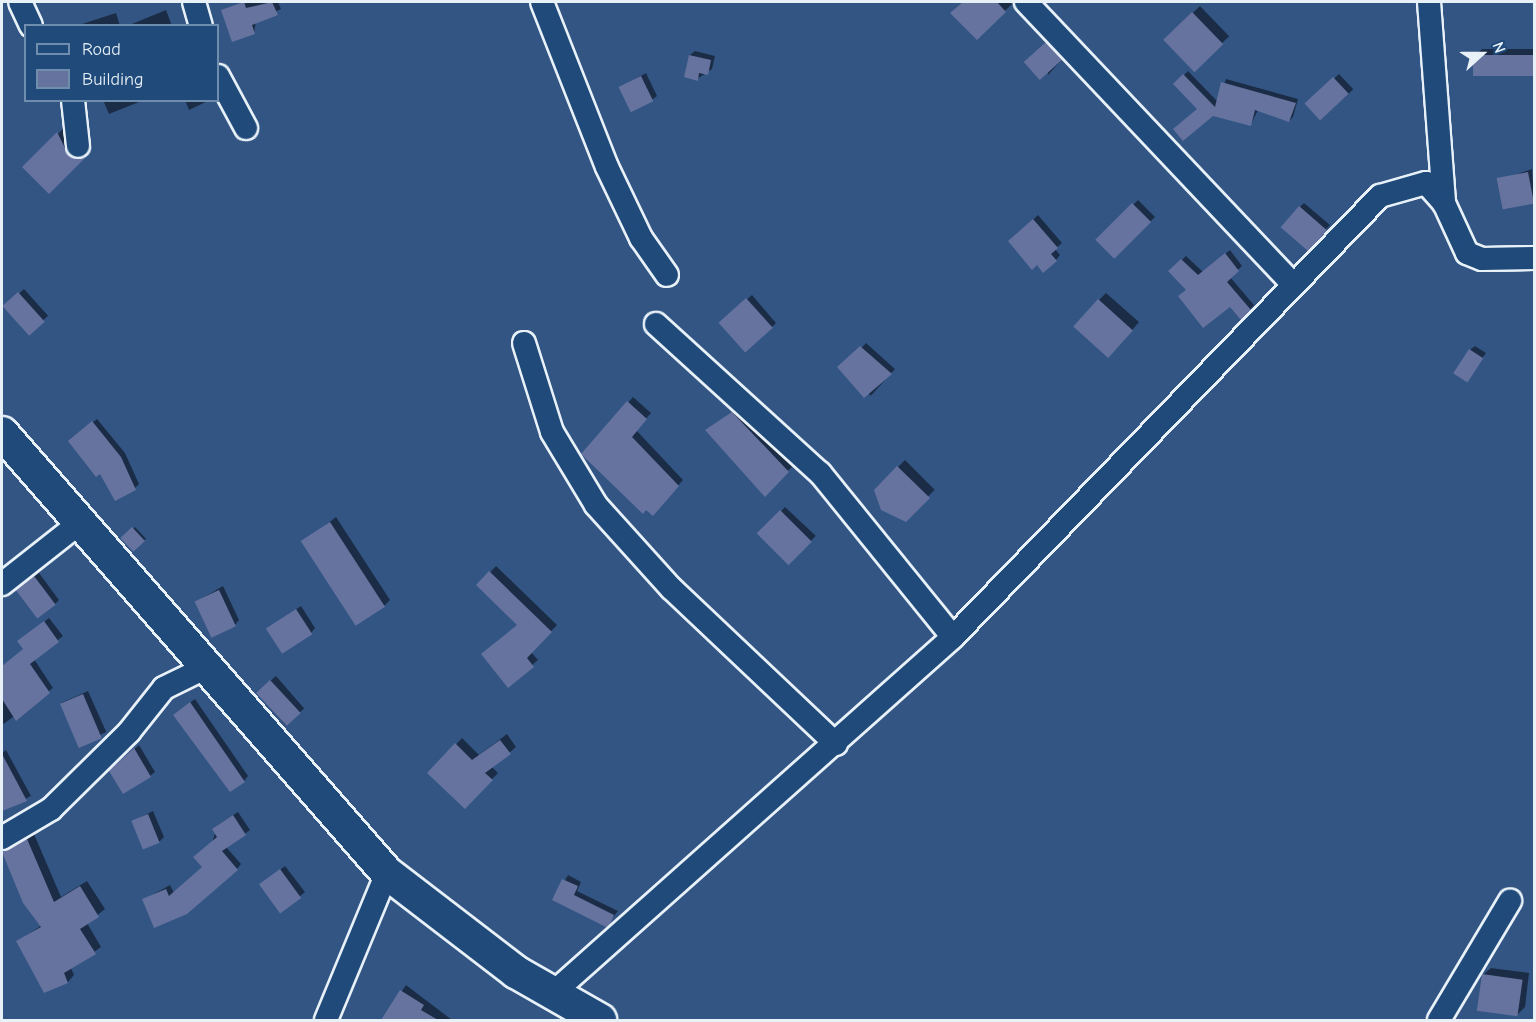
<!DOCTYPE html>
<style>
body{margin:0}
#map{position:relative;width:1536px;height:1022px;overflow:hidden;background:#335584;font-family:"Comic Neue",sans-serif}
div>[style]{position:absolute}
.shadow>*{inset:0;background:#0007;transform-origin:0 0}
.building>*{inset:0;background:#66739f;transform-origin:0 0}
.roads{filter:drop-shadow(2px 0 #e8f1f8) drop-shadow(-2px 0 #e8f1f8) drop-shadow(0 2px #e8f1f8) drop-shadow(0 -2px #e8f1f8)}
.street>*{height:22px;margin:-11px;padding:0 11px;transform-origin:11px;border-radius:11px;background:#1f4a7a}
.secondary>*{height:32px;margin:-16px;padding:0 16px;transform-origin:16px;border-radius:16px;background:#1f4a7a}
span{translate:-50% -50%;white-space:nowrap;text-align:center;line-height:1.15;-webkit-text-stroke:4.5px #1f4a7a;paint-order:stroke}
.frame{position:absolute;inset:0;border:3px solid #e8f1f8;pointer-events:none}
.legend{position:absolute;left:24px;top:24px;width:195px;height:78px;box-sizing:border-box;background:#1f4a7a;border:2px solid #6f8dac;margin:0;padding:8px 10px;list-style:none;font-size:18px;color:#e8f1f8}
.legend li{display:flex;align-items:center;gap:12px;height:30px}
.legend b{width:30px;border:2px solid #6f8dac}
.north{position:absolute;left:1452px;top:24px;width:60px;height:60px;-webkit-text-stroke:4px #1f4a7a;paint-order:stroke;rotate:69deg;font-size:16px;font-weight:700;line-height:24px;text-align:center;color:#e8f1f8}
.north::after{content:'';display:block;margin:auto;width:21px;height:27px;background:#e8f1f8;clip-path:polygon(50% 0,100% 100%,50% 72%,0 100%)}
</style>
<div id="map">
<div class="shadow">
<div style="clip-path:polygon(250px 2px,278px 2px,281px 9px,256px 21px,254px 33px,223px 10px)"></div>
<div style="clip-path:polygon(964px 2px,1010px 2px,1012px 4px,977px 38px,953px 13px)"></div>
<div style="left:1200px;top:6px;width:42px;height:48px;rotate:46deg"></div>
<div style="clip-path:polygon(166px 10px,172px 26px,127px 26px)"></div>
<div style="clip-path:polygon(116px 13px,120px 26px,80px 26px,82px 24px)"></div>
<div style="clip-path:polygon(1051px 39px,1066px 55px,1048px 75px,1047px 43px)"></div>
<div style="clip-path:polygon(1482px 49px,1534px 49px,1534px 75px,1475px 75px,1475px 56px)"></div>
<div style="clip-path:polygon(695px 51px,715px 56px,712px 69px,697px 79px,690px 55px)"></div>
<div style="clip-path:polygon(1188px 71px,1218px 102px,1226px 79px,1298px 99px,1293px 117px,1289px 121px,1258px 110px,1251px 124px,1199px 108px,1175px 84px)"></div>
<div style="clip-path:polygon(646px 73px,657px 96px,652px 100px,621px 87px)"></div>
<div style="left:1339px;top:74px;width:21px;height:44px;rotate:47deg"></div>
<div style="clip-path:polygon(103px 100px,144px 100px,109px 114px)"></div>
<div style="clip-path:polygon(185px 100px,210px 100px,189px 110px)"></div>
<div style="clip-path:polygon(65px 127px,74px 148px,89px 152px,49px 192px,24px 167px)"></div>
<div style="clip-path:polygon(1532px 169px,1534px 201px,1506px 209px,1498px 181px)"></div>
<div style="left:1138px;top:200px;width:24px;height:57px;rotate:45deg"></div>
<div style="clip-path:polygon(1304px 203px,1330px 225px,1308px 248px,1300px 207px)"></div>
<div style="clip-path:polygon(1038px 215px,1062px 243px,1055px 249px,1060px 255px,1056px 260px,1014px 237px)"></div>
<div style="clip-path:polygon(1230px 250px,1242px 266px,1230px 277px,1254px 305px,1241px 318px,1230px 305px,1187px 290px,1170px 271px,1186px 256px,1203px 272px)"></div>
<div style="left:24px;top:289px;width:36px;height:25px;rotate:48deg"></div>
<div style="clip-path:polygon(1106px 293px,1139px 322px,1116px 349px,1099px 300px)"></div>
<div style="clip-path:polygon(752px 295px,776px 323px,772px 327px,725px 318px)"></div>
<div style="left:866px;top:343px;width:39px;height:36px;rotate:42deg"></div>
<div style="clip-path:polygon(1475px 346px,1486px 353px,1466px 380px,1470px 350px)"></div>
<div style="clip-path:polygon(633px 397px,651px 413px,636px 430px,683px 480px,658px 508px,583px 454px)"></div>
<div style="left:739px;top:407px;width:80px;height:39px;rotate:47deg"></div>
<div style="clip-path:polygon(97px 419px,125px 453px,139px 484px,135px 488px,101px 472px,74px 437px)"></div>
<div style="left:905px;top:460px;width:42px;height:42px;rotate:45deg"></div>
<div style="left:785px;top:507px;width:42px;height:37px;rotate:43deg"></div>
<div style="clip-path:polygon(336px 517px,390px 600px,384px 606px,308px 539px)"></div>
<div style="left:135px;top:527px;width:16px;height:17px;rotate:47deg"></div>
<div style="clip-path:polygon(496px 566px,557px 625px,531px 652px,538px 660px,508px 686px,519px 625px,478px 585px)"></div>
<div style="clip-path:polygon(39px 573px,59px 600px,55px 604px,22px 586px)"></div>
<div style="clip-path:polygon(223px 586px,239px 620px,235px 625px,196px 602px)"></div>
<div style="clip-path:polygon(301px 606px,315px 628px,311px 633px,268px 628px)"></div>
<div style="clip-path:polygon(49px 618px,63px 636px,34px 659px,53px 688px,2px 725px,2px 667px,25px 649px,24px 637px)"></div>
<div style="left:276px;top:676px;width:43px;height:25px;rotate:49deg"></div>
<div style="left:88px;top:691px;width:45px;height:29px;rotate:66deg"></div>
<div style="clip-path:polygon(195px 699px,248px 776px,244px 781px,180px 710px)"></div>
<div style="clip-path:polygon(507px 734px,516px 747px,492px 767px,498px 773px,465px 807px,429px 773px,462px 738px,479px 755px)"></div>
<div style="clip-path:polygon(139px 745px,155px 772px,150px 776px,116px 766px)"></div>
<div style="clip-path:polygon(6px 750px,31px 796px,5px 809px,2px 753px)"></div>
<div style="clip-path:polygon(153px 811px,164px 837px,159px 842px,133px 821px)"></div>
<div style="clip-path:polygon(238px 812px,250px 830px,226px 847px,241px 864px,237px 869px,186px 912px,143px 900px,170px 885px,174px 893px,204px 866px,218px 825px)"></div>
<div style="clip-path:polygon(34px 834px,61px 897px,87px 881px,105px 909px,87px 923px,101px 947px,71px 968px,74px 975px,68px 982px,44px 992px,17px 942px,42px 925px,3px 852px)"></div>
<div style="clip-path:polygon(285px 866px,305px 892px,282px 911px,266px 881px)"></div>
<div style="clip-path:polygon(568px 875px,581px 882px,577px 891px,618px 911px,606px 926px,554px 900px)"></div>
<div style="clip-path:polygon(1491px 968px,1529px 973px,1525px 1007px,1518px 1014px,1483px 975px)"></div>
<div style="clip-path:polygon(406px 985px,452px 1020px,383px 1020px)"></div>
</div>
<div class="building">
<div style="clip-path:polygon(244px 2px,246px 8px,272px 2px,278px 15px,252px 25px,255px 34px,232px 42px,221px 10px)"></div>
<div style="clip-path:polygon(963px 2px,997px 2px,1006px 12px,977px 40px,950px 13px)"></div>
<div style="left:1192px;top:12px;width:45px;height:40px;rotate:46deg"></div>
<div style="left:1046px;top:42px;width:24px;height:30px;rotate:48deg"></div>
<div style="clip-path:polygon(689px 55px,711px 60px,708px 75px,699px 73px,698px 81px,684px 77px)"></div>
<div style="left:1534px;top:55px;width:21px;height:61px;rotate:90deg"></div>
<div style="clip-path:polygon(1183px 74px,1215px 107px,1221px 82px,1296px 103px,1289px 122px,1255px 110px,1251px 126px,1213px 116px,1183px 141px,1173px 129px,1197px 109px,1173px 84px)"></div>
<div style="left:641px;top:76px;width:28px;height:25px;rotate:64deg"></div>
<div style="left:1333px;top:77px;width:23px;height:39px;rotate:47deg"></div>
<div style="clip-path:polygon(57px 132px,68px 154px,84px 159px,49px 194px,22px 167px)"></div>
<div style="left:1528px;top:172px;width:32px;height:32px;rotate:79deg"></div>
<div style="left:1132px;top:203px;width:27px;height:52px;rotate:45deg"></div>
<div style="left:1299px;top:206px;width:37px;height:28px;rotate:41deg"></div>
<div style="clip-path:polygon(1033px 219px,1058px 248px,1051px 254px,1057px 261px,1043px 273px,1037px 265px,1032px 270px,1008px 241px)"></div>
<div style="clip-path:polygon(1225px 253px,1239px 271px,1227px 282px,1251px 310px,1241px 320px,1230px 307px,1203px 328px,1178px 296px,1186px 290px,1168px 271px,1181px 259px,1198px 275px)"></div>
<div style="left:18px;top:292px;width:40px;height:21px;rotate:48deg"></div>
<div style="left:746px;top:298px;width:40px;height:37px;rotate:48deg"></div>
<div style="left:1098px;top:299px;width:47px;height:37px;rotate:42deg"></div>
<div style="clip-path:polygon(860px 346px,892px 374px,864px 398px,837px 367px)"></div>
<div style="left:1469px;top:349px;width:17px;height:29px;rotate:33deg"></div>
<div style="clip-path:polygon(627px 401px,647px 419px,632px 437px,679px 486px,653px 516px,646px 510px,643px 514px,581px 454px)"></div>
<div style="clip-path:polygon(732px 412px,789px 472px,765px 497px,705px 430px)"></div>
<div style="clip-path:polygon(92px 421px,121px 457px,136px 490px,115px 501px,100px 474px,96px 477px,68px 441px)"></div>
<div style="clip-path:polygon(897px 466px,930px 498px,906px 522px,881px 510px,874px 490px)"></div>
<div style="left:780px;top:510px;width:45px;height:33px;rotate:45deg"></div>
<div style="left:330px;top:522px;width:101px;height:35px;rotate:57deg"></div>
<div style="left:132px;top:527px;width:19px;height:16px;rotate:47deg"></div>
<div style="clip-path:polygon(489px 571px,552px 632px,527px 658px,534px 667px,508px 688px,481px 654px,517px 625px,476px 585px)"></div>
<div style="left:34px;top:576px;width:36px;height:23px;rotate:53deg"></div>
<div style="left:219px;top:590px;width:40px;height:27px;rotate:65deg"></div>
<div style="left:296px;top:609px;width:30px;height:36px;rotate:57deg"></div>
<div style="clip-path:polygon(44px 621px,59px 642px,30px 664px,50px 693px,16px 721px,2px 699px,2px 666px,23px 649px,17px 641px)"></div>
<div style="left:270px;top:680px;width:45px;height:19px;rotate:47deg"></div>
<div style="left:83px;top:694px;width:48px;height:25px;rotate:67deg"></div>
<div style="clip-path:polygon(190px 702px,245px 782px,230px 792px,173px 715px)"></div>
<div style="clip-path:polygon(500px 740px,511px 754px,485px 773px,493px 780px,465px 809px,427px 773px,455px 743px,472px 760px)"></div>
<div style="clip-path:polygon(134px 748px,151px 777px,123px 794px,109px 771px)"></div>
<div style="clip-path:polygon(2px 754px,27px 801px,2px 811px)"></div>
<div style="left:148px;top:814px;width:31px;height:18px;rotate:68deg"></div>
<div style="clip-path:polygon(233px 815px,246px 835px,222px 851px,238px 870px,187px 914px,154px 928px,142px 899px,166px 889px,169px 896px,202px 867px,193px 857px,217px 837px,212px 829px)"></div>
<div style="clip-path:polygon(27px 839px,54px 902px,80px 886px,99px 917px,80px 929px,96px 954px,64px 973px,68px 983px,44px 993px,16px 941px,41px 927px,23px 903px,2px 852px)"></div>
<div style="left:280px;top:869px;width:36px;height:26px;rotate:54deg"></div>
<div style="clip-path:polygon(562px 879px,578px 886px,574px 895px,614px 915px,610px 924px,606px 927px,552px 900px)"></div>
<div style="left:1482px;top:974px;width:41px;height:37px;rotate:8deg"></div>
<div style="clip-path:polygon(400px 990px,424px 1005px,421px 1010px,438px 1020px,381px 1020px)"></div>
</div>
<div class="roads">
<div class="street">
<div style="left:20px;top:2px;width:26px;rotate:65deg"></div>
<div style="left:194px;top:2px;width:25px;rotate:74deg"></div>
<div style="left:542px;top:2px;width:177px;rotate:68.5deg"></div>
<div style="left:607px;top:167px;width:79px;rotate:64.4deg"></div>
<div style="left:641px;top:238px;width:45px;rotate:54.9deg"></div>
<div style="left:1026px;top:2px;width:388px;rotate:46.6deg"></div>
<div style="left:1429px;top:2px;width:202px;rotate:85.7deg"></div>
<div style="left:218px;top:76px;width:59px;rotate:61.7deg"></div>
<div style="left:73px;top:100px;width:46px;rotate:83.8deg"></div>
<div style="left:656px;top:324px;width:222px;rotate:42.3deg"></div>
<div style="left:820px;top:473px;width:211px;rotate:51deg"></div>
<div style="left:524px;top:343px;width:93px;rotate:72.5deg"></div>
<div style="left:552px;top:432px;width:85px;rotate:58.9deg"></div>
<div style="left:596px;top:505px;width:112px;rotate:47.9deg"></div>
<div style="left:671px;top:588px;width:227px;rotate:43.4deg"></div>
<div style="left:2px;top:584px;width:102px;rotate:-38.2deg"></div>
<div style="left:2px;top:838px;width:57px;rotate:-30.6deg"></div>
<div style="left:51px;top:809px;width:110px;rotate:-44.6deg"></div>
<div style="left:129px;top:732px;width:56px;rotate:-51.5deg"></div>
<div style="left:164px;top:688px;width:48px;rotate:-26deg"></div>
<div style="left:552px;top:994px;width:537px;rotate:-41.68deg"></div>
<div style="left:953px;top:637px;width:614px;rotate:-45.92deg"></div>
<div style="left:1380px;top:196px;width:48px;rotate:-15.8deg"></div>
<div style="left:1426px;top:183px;width:27px;rotate:48deg"></div>
<div style="left:1444px;top:203px;width:55px;rotate:65.3deg"></div>
<div style="left:1467px;top:253px;width:16px;rotate:22deg"></div>
<div style="left:1482px;top:259px;width:52px;rotate:-1.1deg"></div>
<div style="left:326px;top:1020px;width:159px;rotate:-67.5deg"></div>
<div style="left:1439px;top:1020px;width:139px;rotate:-59.2deg"></div>
</div>
<div class="secondary">
<div style="left:2px;top:433px;width:585px;rotate:48.81deg"></div>
<div style="left:387px;top:873px;width:163px;rotate:37.5deg"></div>
<div style="left:516px;top:972px;width:97px;rotate:29.7deg"></div>
</div>
</div>
<div class="frame"></div>
<ul class="legend">
<li><b style="height:8px;background:#1f4a7a"></b>Road</li>
<li><b style="height:16px;background:#66739f"></b>Building</li>
</ul>
<div class="north">N</div>
</div>
